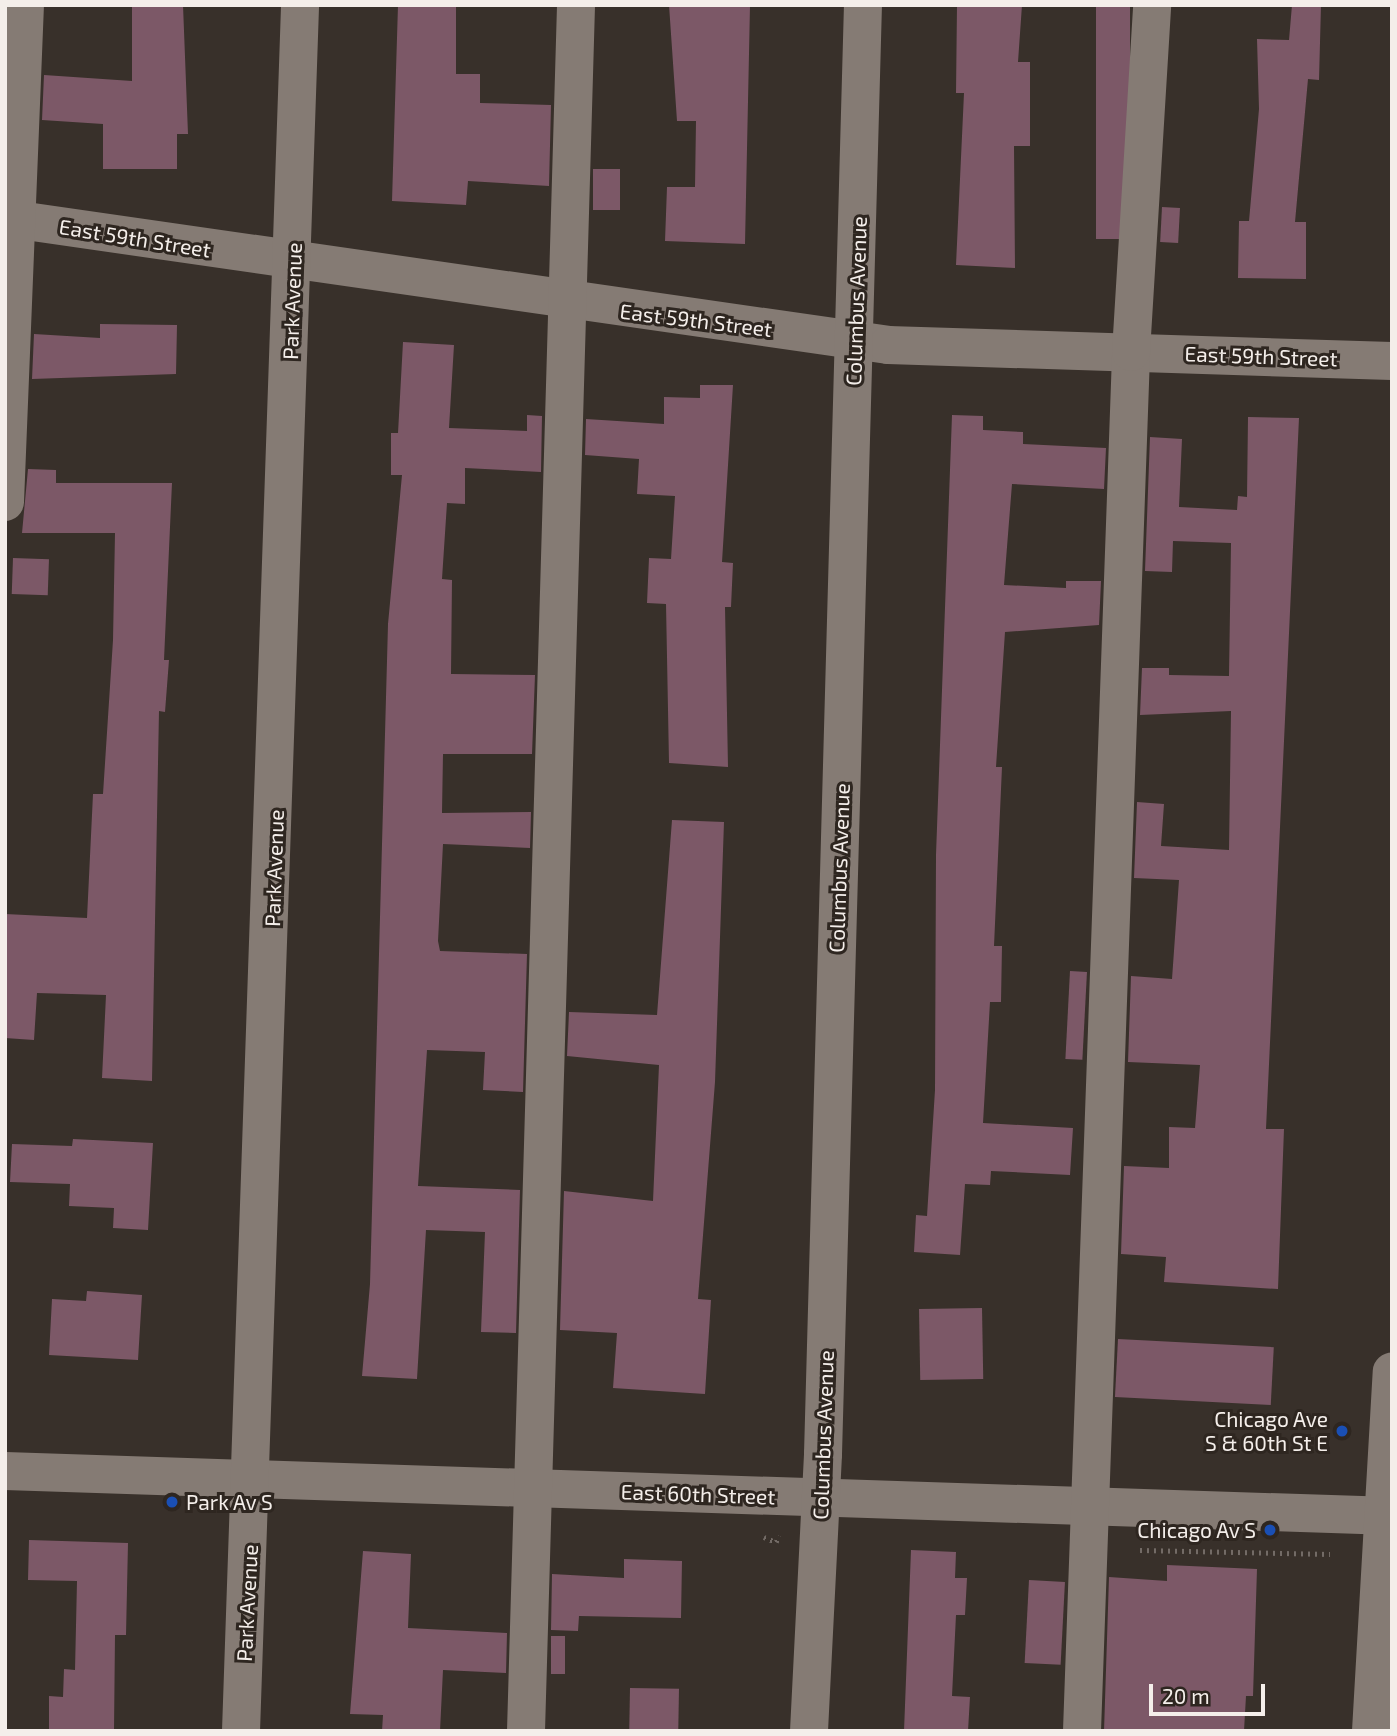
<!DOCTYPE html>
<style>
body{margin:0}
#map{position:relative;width:1397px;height:1736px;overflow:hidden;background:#38302a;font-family:"Exo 2",sans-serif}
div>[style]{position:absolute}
.building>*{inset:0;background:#7c5867;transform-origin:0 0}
.path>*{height:4.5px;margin-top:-2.25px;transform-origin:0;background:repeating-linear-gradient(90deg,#736b66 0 2px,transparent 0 7px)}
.minor>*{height:38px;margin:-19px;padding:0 19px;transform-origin:19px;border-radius:19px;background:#857b74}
.dots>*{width:19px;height:19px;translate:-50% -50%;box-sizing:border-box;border:4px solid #2e2620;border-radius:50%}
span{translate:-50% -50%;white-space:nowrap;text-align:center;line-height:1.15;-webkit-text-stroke:6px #2e2620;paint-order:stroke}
.street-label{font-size:21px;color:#f4eeea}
.poi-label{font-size:21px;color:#f4eeea}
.right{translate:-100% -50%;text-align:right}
.left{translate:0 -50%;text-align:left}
.frame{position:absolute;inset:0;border:7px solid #f4eeea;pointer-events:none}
.scale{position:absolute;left:1149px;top:1684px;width:116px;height:32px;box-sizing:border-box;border:4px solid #f4eeea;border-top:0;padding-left:9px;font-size:21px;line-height:24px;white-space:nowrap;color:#f4eeea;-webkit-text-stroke:5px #2e2620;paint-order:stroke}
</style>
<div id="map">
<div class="building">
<div style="clip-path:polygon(132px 5px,183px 5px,188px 134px,177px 134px,177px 169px,103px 169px,103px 124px,42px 120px,44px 75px,132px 81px)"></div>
<div style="clip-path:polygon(398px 5px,456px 5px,456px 74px,480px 74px,480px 103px,551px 105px,549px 186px,468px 181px,466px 205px,392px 201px)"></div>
<div style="clip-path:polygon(669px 5px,750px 6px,745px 244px,665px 241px,667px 187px,695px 187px,696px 121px,677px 121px)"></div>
<div style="clip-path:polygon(957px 5px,1022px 5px,1018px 62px,1030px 62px,1030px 146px,1014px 146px,1015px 268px,956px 265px,964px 93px,956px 93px)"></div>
<div style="left:1096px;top:5px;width:34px;height:234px"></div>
<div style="clip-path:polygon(1292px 5px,1321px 5px,1319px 80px,1308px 79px,1295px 222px,1306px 222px,1306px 279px,1238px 278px,1239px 221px,1249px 221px,1259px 109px,1257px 39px,1289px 40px)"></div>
<div style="left:593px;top:169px;width:27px;height:41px"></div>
<div style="left:1162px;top:207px;width:18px;height:35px;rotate:3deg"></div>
<div style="clip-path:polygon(100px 324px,177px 325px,176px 374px,32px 379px,34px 334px,100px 338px)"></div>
<div style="clip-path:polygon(403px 342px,454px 345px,449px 428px,527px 431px,527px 415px,542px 416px,541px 472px,465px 468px,465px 504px,447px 503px,442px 579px,452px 580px,451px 674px,535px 675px,532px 754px,443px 754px,442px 813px,531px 812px,530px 848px,443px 844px,438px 941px,440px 951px,527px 954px,523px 1092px,483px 1090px,485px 1052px,427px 1050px,418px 1186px,520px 1190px,516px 1333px,481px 1332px,485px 1232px,426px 1230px,417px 1379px,362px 1376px,370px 1284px,388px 624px,402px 475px,391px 475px,391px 433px,398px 433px)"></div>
<div style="clip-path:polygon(700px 385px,733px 385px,722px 562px,733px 563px,731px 607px,725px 607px,728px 767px,669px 763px,666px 604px,647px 603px,649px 558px,671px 559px,675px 496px,637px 494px,639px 459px,585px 455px,586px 419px,664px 424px,664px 397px,700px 398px)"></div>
<div style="clip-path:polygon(952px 415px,983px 416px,983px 430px,1023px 432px,1023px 444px,1106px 448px,1104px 489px,1012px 484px,1004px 585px,1066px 588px,1066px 581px,1101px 581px,1099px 625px,1005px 632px,996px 767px,1002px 767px,994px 946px,1002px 946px,1001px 1002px,990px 1002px,983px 1123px,1073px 1128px,1070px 1175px,991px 1171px,990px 1185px,965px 1184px,960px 1255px,914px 1252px,916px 1215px,927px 1216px,935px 1090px,936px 855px)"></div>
<div style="clip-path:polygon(1248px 417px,1299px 418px,1266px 1129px,1284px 1129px,1278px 1289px,1164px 1282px,1166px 1257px,1121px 1254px,1124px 1166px,1169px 1168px,1169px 1127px,1195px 1128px,1200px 1065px,1128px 1062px,1131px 976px,1172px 979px,1179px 880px,1134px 878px,1137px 802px,1164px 804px,1161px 846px,1229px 850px,1231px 711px,1140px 715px,1142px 668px,1169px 668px,1169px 675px,1229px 676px,1231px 543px,1173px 541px,1172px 572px,1145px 571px,1150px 437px,1182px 439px,1179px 507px,1237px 510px,1238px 496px,1247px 497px)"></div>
<div style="clip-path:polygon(28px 469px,56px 470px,56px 483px,172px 483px,164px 660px,169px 660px,165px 712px,159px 711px,152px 1081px,102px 1078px,106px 995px,37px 993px,34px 1040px,5px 1038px,5px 914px,87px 918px,93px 794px,103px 794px,113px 640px,115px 533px,22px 533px)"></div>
<div style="left:13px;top:558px;width:36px;height:36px;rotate:2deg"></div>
<div style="clip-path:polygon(672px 820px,724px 822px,715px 1082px,698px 1299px,711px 1300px,705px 1394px,613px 1388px,617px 1333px,560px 1330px,564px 1191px,653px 1201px,659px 1065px,567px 1056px,569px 1012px,657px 1015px)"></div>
<div style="left:1070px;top:971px;width:17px;height:88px;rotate:3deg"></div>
<div style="clip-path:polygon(73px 1139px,153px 1143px,148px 1230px,113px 1228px,114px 1208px,69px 1206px,70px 1184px,10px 1182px,12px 1144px,72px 1146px)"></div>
<div style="clip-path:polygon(87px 1291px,142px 1295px,138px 1360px,49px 1355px,52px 1299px,86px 1301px)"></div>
<div style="left:982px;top:1308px;width:71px;height:63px;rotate:89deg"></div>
<div style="left:1118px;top:1339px;width:156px;height:58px;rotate:3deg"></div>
<div style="clip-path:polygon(29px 1540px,128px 1543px,126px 1635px,115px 1635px,114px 1731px,49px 1731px,49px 1696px,63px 1697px,64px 1669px,75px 1670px,77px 1581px,28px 1580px)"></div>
<div style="clip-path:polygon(911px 1550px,956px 1552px,955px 1578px,967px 1578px,965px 1615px,956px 1615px,952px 1696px,970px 1697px,968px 1731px,904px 1731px)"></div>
<div style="clip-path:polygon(363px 1551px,411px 1554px,408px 1628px,507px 1633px,506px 1673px,443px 1670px,440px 1731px,382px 1731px,383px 1715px,350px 1714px)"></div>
<div style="clip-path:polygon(624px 1559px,682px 1561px,681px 1618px,579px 1616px,578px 1631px,551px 1630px,552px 1574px,624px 1578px)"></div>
<div style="clip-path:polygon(1167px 1565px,1257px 1569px,1253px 1696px,1246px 1696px,1244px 1731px,1104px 1731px,1109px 1577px,1167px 1581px)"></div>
<div style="left:1029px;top:1580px;width:36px;height:83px;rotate:3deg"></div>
<div style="left:551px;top:1636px;width:14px;height:38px"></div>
<div style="left:630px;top:1688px;width:49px;height:43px;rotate:1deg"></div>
</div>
<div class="path">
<div style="left:764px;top:1537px;width:13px;rotate:23deg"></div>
<div style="left:776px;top:1542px;width:7px;rotate:-63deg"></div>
<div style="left:1140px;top:1550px;width:190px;rotate:1.2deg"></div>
</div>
<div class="minor">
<div style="left:5px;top:218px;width:892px;rotate:8.18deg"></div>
<div style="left:888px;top:345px;width:504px;rotate:1.82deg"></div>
<div style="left:5px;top:502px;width:497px;rotate:-87.7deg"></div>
<div style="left:5px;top:1471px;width:1388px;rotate:1.86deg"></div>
<div style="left:241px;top:1731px;width:1727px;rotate:-88.04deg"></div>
<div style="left:526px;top:1731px;width:1727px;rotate:-88.34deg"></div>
<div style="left:809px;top:1731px;width:277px;rotate:-87.1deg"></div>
<div style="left:823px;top:1454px;width:1450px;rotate:-88.42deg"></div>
<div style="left:1082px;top:1731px;width:1380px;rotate:-87.96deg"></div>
<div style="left:1131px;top:352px;width:348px;rotate:-86.5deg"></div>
<div style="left:1371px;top:1731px;width:360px;rotate:-86.7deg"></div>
</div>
<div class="dots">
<div style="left:1342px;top:1431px;background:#1a4fb4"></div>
<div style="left:172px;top:1502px;background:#1a4fb4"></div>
<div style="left:1270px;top:1530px;background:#1a4fb4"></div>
</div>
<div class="street-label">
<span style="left:135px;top:238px;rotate:9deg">East 59th Street</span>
<span style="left:292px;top:301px;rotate:-88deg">Park Avenue</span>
<span style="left:856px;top:301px;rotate:-88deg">Columbus Avenue</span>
<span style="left:696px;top:320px;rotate:7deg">East 59th Street</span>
<span style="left:1261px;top:356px;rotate:2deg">East 59th Street</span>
<span style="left:274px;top:868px;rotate:-88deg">Park Avenue</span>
<span style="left:839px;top:868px;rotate:-88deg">Columbus Avenue</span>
<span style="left:823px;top:1435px;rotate:-88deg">Columbus Avenue</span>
<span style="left:698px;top:1494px;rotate:2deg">East 60th Street</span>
<span style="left:247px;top:1603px;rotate:-87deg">Park Avenue</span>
</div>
<div class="poi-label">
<span class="right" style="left:1328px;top:1431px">Chicago Ave<br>S &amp; 60th St E</span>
<span class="left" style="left:186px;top:1502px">Park Av S</span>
<span class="right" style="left:1256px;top:1530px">Chicago Av S</span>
</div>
<div class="frame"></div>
<div class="scale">20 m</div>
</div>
